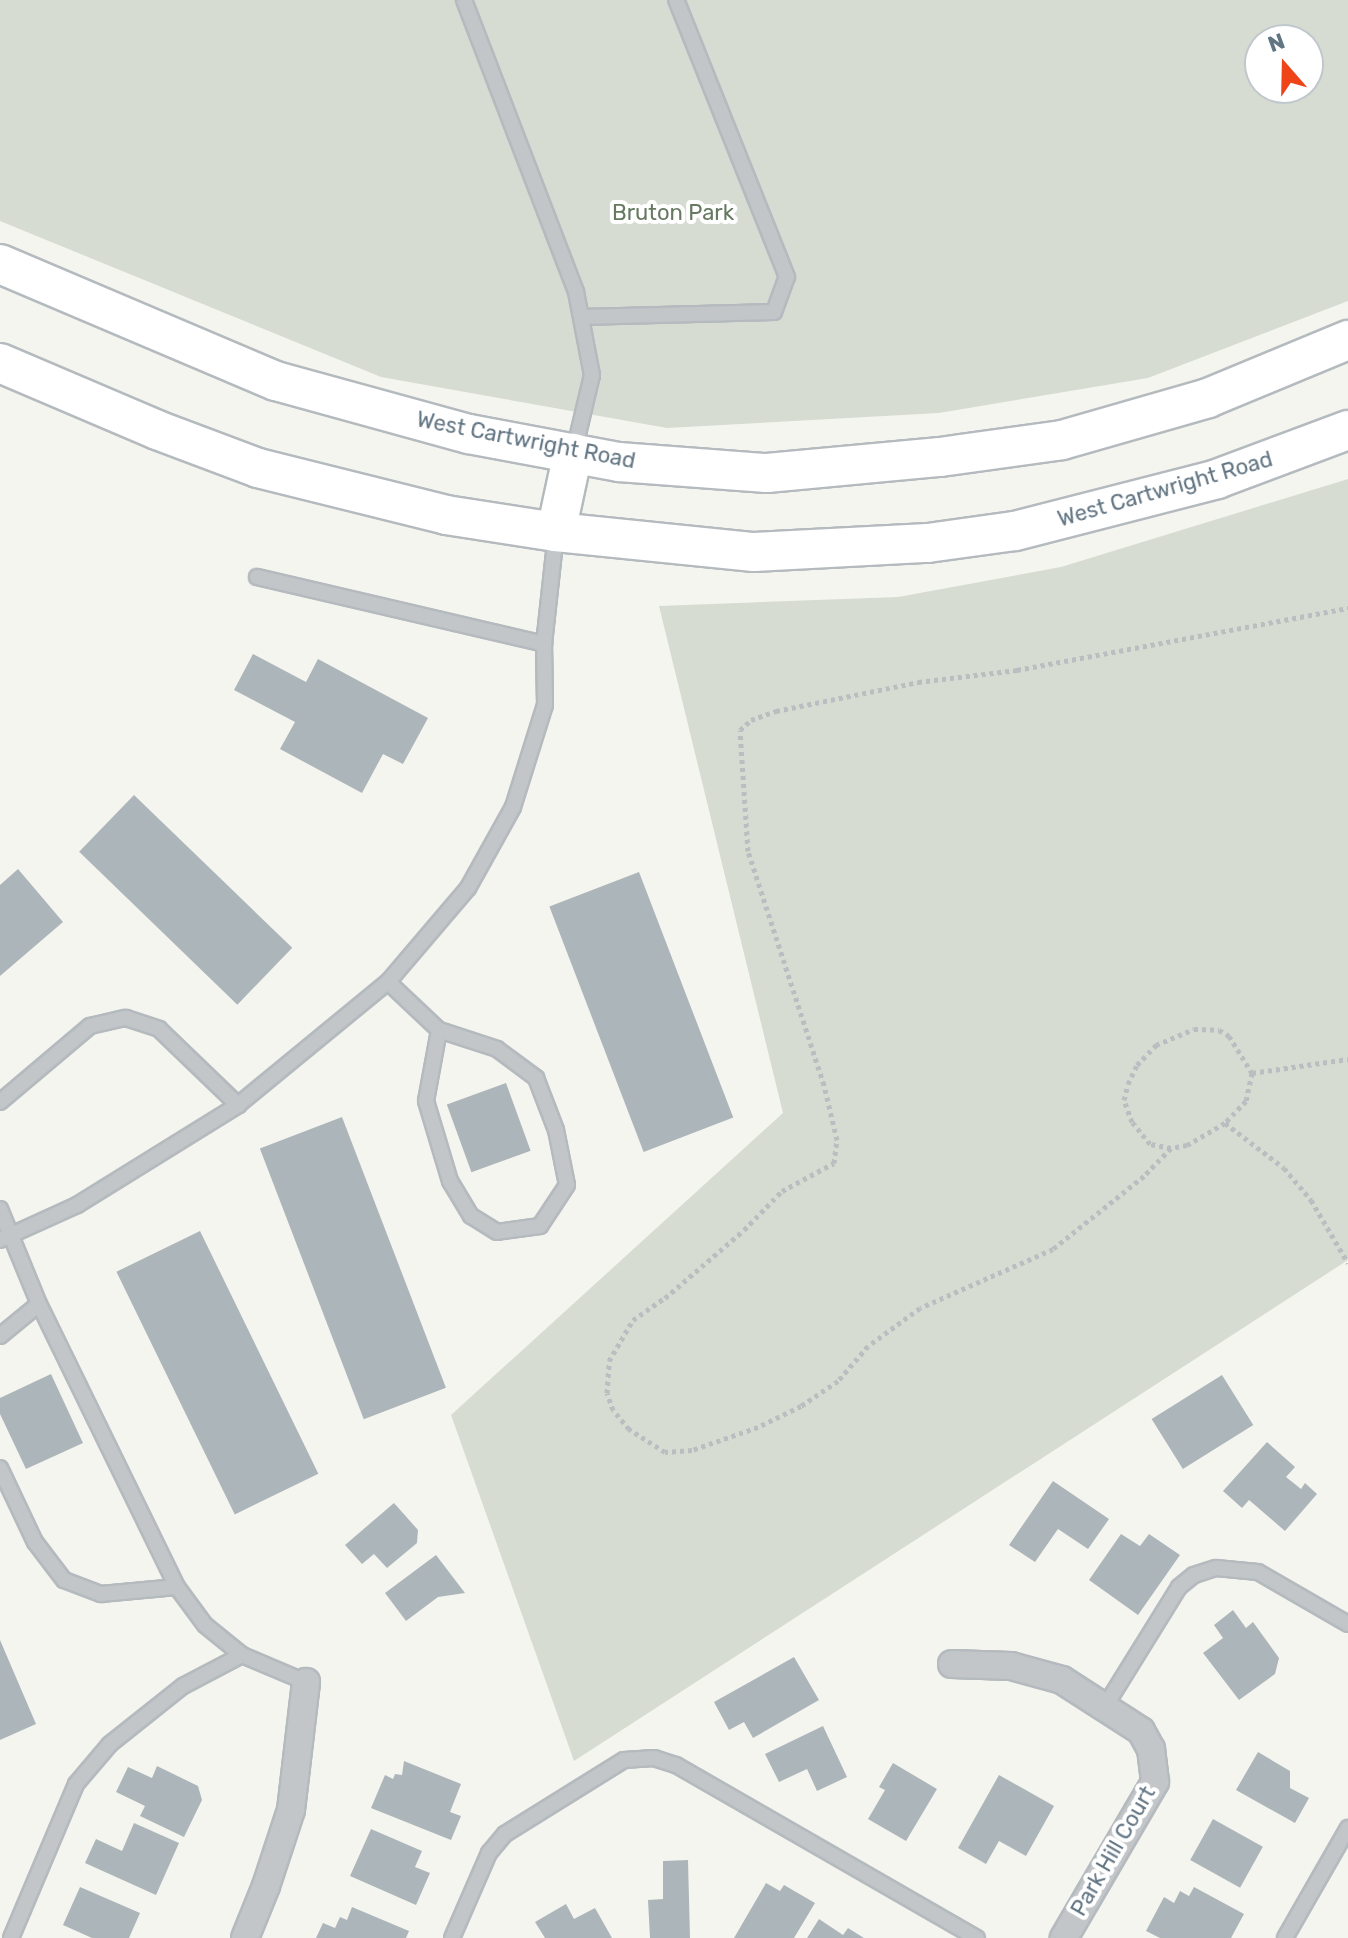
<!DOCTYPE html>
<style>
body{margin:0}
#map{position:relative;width:1348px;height:1938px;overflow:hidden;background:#f5f5f0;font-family:Rubik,sans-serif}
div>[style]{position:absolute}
.green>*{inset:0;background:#d6dcd1}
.building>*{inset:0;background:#acb5b9;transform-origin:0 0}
.path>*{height:5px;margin-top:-2.5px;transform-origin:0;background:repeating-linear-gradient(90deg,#bbbec0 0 4px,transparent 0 8px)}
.roads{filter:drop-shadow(2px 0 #b4babe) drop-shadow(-2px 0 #b4babe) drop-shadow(0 2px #b4babe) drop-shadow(0 -2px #b4babe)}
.service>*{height:14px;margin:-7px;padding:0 7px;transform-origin:7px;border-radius:7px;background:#c2c6c9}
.minor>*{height:26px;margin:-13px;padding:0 13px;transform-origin:13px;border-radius:13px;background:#c2c6c9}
.secondary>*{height:38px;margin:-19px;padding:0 19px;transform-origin:19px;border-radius:19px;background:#fff}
span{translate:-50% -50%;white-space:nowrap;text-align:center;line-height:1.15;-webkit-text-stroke:8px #fff;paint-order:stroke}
.park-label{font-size:22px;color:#677a61}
.street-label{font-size:22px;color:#627583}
.north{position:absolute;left:1244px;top:24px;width:80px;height:80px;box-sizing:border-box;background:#fff;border:2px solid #c0c8cd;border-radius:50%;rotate:340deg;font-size:22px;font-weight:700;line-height:32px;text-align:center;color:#627583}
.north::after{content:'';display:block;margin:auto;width:28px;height:36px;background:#ee4417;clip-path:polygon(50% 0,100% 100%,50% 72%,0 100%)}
</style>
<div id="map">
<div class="green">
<div style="clip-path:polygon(evenodd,0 0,1348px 0,1348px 301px,1148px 378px,939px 413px,667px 428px,381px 377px,0 221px,0 0,1260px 40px,1308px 40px,1308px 88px,1260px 88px,1260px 40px)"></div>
<div style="clip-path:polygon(1348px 479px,1348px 1260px,574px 1761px,451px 1415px,783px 1113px,659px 606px,898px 597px,1061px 567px)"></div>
</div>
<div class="building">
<div style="clip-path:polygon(253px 654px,306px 682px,318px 659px,428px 718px,403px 764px,383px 754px,362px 793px,280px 749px,295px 722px,234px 690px)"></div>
<div style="left:134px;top:795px;width:220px;height:79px;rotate:44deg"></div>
<div style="clip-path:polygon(18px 869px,63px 922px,0 976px,0 885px)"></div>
<div style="left:639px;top:872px;width:263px;height:96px;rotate:69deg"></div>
<div style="left:506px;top:1083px;width:72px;height:63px;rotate:70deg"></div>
<div style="left:342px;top:1117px;width:290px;height:88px;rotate:69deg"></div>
<div style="left:200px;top:1231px;width:270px;height:93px;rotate:64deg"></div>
<div style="clip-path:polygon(51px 1374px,83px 1443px,26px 1469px,0 1414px,0 1398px)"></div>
<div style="left:1222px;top:1375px;width:59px;height:83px;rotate:58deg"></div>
<div style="clip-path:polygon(1267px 1442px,1295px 1467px,1286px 1477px,1301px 1489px,1305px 1483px,1317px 1494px,1285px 1531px,1249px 1500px,1242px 1508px,1223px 1491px)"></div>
<div style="clip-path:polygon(1053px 1481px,1109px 1519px,1088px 1549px,1058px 1529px,1035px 1562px,1009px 1545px)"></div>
<div style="clip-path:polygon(394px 1503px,418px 1530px,417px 1543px,387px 1568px,374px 1554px,362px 1564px,345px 1545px)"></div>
<div style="clip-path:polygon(1121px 1534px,1140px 1546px,1149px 1534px,1180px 1555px,1138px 1615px,1089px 1580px)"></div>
<div style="clip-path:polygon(436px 1555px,465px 1593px,438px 1597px,406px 1621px,385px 1593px)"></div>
<div style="clip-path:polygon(1233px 1610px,1246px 1628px,1253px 1622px,1279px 1658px,1275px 1674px,1239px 1700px,1203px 1653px,1223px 1638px,1214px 1625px)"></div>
<div style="clip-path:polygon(0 1640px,36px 1724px,0 1740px)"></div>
<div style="clip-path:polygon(794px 1657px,819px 1700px,753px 1738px,744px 1722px,729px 1730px,714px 1702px)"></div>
<div style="clip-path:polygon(823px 1726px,847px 1777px,817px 1791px,807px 1769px,779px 1782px,765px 1754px)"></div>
<div style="clip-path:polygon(1258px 1752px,1290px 1771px,1290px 1788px,1309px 1798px,1295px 1823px,1236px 1790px)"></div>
<div style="clip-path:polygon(404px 1761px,461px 1784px,450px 1812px,461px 1816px,451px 1840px,371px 1808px,385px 1775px,393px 1779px,395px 1774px,402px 1775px)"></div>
<div style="clip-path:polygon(893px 1763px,937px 1789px,906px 1841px,868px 1819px,885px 1790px,879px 1787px)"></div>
<div style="clip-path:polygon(157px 1766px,198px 1786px,202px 1800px,184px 1837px,140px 1816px,145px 1806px,116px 1792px,128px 1767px,152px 1778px)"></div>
<div style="clip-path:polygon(999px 1775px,1054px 1806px,1026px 1856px,999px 1841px,986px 1864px,958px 1848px)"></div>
<div style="left:1213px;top:1819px;width:57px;height:47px;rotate:29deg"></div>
<div style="clip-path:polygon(134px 1823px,179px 1843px,156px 1895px,85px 1863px,96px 1839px,122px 1851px)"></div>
<div style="clip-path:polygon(371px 1829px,422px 1851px,415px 1867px,430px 1873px,416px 1905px,350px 1876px)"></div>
<div style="clip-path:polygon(688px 1860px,690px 1938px,650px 1938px,648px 1900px,663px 1899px,663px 1861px)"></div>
<div style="clip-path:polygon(766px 1883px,780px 1891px,784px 1885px,815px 1903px,794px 1938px,734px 1938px)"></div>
<div style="clip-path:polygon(80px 1887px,140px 1913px,129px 1938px,92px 1938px,63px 1925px)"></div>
<div style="clip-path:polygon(1194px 1887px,1244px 1914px,1231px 1938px,1160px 1938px,1146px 1931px,1164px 1897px,1174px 1903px,1180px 1891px,1189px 1896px)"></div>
<div style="clip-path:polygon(566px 1904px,574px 1919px,595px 1908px,612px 1938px,545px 1938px,535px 1922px)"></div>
<div style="clip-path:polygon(352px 1907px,409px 1931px,406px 1938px,316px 1938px,323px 1923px,335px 1928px,340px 1917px,347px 1920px)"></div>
<div style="clip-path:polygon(819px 1919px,843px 1935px,848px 1928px,864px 1938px,807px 1938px)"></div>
</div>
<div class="path">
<div style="left:1194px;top:1029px;width:25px;rotate:2deg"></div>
<div style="left:1219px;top:1030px;width:12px;rotate:31deg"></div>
<div style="left:1229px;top:1036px;width:44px;rotate:58.1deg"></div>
<div style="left:1252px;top:1073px;width:29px;rotate:102deg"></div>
<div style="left:1246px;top:1101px;width:30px;rotate:134deg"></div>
<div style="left:1225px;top:1123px;width:44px;rotate:149.9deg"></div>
<div style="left:1187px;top:1145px;width:16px;rotate:169deg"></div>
<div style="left:1171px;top:1148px;width:21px;rotate:-169deg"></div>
<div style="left:1150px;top:1144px;width:28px;rotate:-129deg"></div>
<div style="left:1132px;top:1122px;width:23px;rotate:-110deg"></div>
<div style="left:1124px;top:1100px;width:16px;rotate:-76deg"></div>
<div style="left:1128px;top:1084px;width:21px;rotate:-65deg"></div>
<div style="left:1137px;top:1065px;width:28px;rotate:-46deg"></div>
<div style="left:1156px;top:1045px;width:41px;rotate:-22.8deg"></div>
<div style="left:1252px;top:1073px;width:97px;rotate:-8.3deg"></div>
<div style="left:1225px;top:1123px;width:74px;rotate:37.3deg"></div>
<div style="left:1284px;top:1168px;width:42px;rotate:49.8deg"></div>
<div style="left:1311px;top:1200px;width:73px;rotate:59.6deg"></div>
<div style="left:1171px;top:1148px;width:39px;rotate:134deg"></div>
<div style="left:1144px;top:1176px;width:117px;rotate:141.3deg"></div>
<div style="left:1053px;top:1249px;width:145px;rotate:156.1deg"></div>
<div style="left:920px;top:1308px;width:64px;rotate:143.8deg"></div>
<div style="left:868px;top:1346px;width:46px;rotate:130.6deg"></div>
<div style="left:838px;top:1381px;width:45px;rotate:146deg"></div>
<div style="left:801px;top:1406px;width:48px;rotate:154deg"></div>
<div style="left:758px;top:1427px;width:70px;rotate:160.8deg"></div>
<div style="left:692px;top:1450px;width:27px;rotate:176deg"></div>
<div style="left:665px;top:1452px;width:43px;rotate:-147.4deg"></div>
<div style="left:629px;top:1429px;width:25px;rotate:-130deg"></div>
<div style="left:613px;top:1410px;width:18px;rotate:-109deg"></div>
<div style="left:607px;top:1393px;width:32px;rotate:-86deg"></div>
<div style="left:609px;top:1361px;width:48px;rotate:-59.7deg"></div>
<div style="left:633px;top:1320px;width:39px;rotate:-35deg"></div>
<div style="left:665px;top:1298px;width:104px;rotate:-40.7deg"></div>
<div style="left:744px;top:1230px;width:54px;rotate:-45.7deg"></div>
<div style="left:782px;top:1191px;width:59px;rotate:-28.3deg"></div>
<div style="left:834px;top:1163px;width:23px;rotate:-83deg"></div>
<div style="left:837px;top:1140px;width:57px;rotate:-103.3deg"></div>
<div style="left:824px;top:1085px;width:246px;rotate:-108deg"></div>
<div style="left:748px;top:851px;width:121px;rotate:-93.8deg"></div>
<div style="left:740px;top:730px;width:15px;rotate:-42deg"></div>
<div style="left:751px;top:720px;width:27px;rotate:-20deg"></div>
<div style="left:776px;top:711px;width:145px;rotate:-11.5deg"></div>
<div style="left:918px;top:682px;width:100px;rotate:-6.9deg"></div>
<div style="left:1017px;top:670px;width:337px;rotate:-10.6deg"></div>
</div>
<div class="roads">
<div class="service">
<div style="left:464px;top:0;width:313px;rotate:69deg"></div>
<div style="left:576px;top:292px;width:85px;rotate:79.1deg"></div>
<div style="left:592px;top:375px;width:78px;rotate:103.3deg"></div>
<div style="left:581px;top:317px;width:193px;rotate:-1.5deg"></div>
<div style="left:774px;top:312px;width:37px;rotate:-70deg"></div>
<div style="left:787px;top:277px;width:298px;rotate:-111.8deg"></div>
<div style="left:257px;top:577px;width:295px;rotate:13.1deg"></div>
<div style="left:388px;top:982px;width:70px;rotate:43.3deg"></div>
<div style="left:439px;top:1030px;width:61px;rotate:18.1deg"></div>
<div style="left:497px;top:1049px;width:49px;rotate:36.6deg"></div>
<div style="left:536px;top:1078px;width:56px;rotate:69deg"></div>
<div style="left:556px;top:1130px;width:56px;rotate:78.7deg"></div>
<div style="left:567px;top:1185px;width:49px;rotate:123.4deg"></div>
<div style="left:540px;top:1226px;width:43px;rotate:172.1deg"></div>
<div style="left:497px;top:1232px;width:31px;rotate:-148deg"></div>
<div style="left:471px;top:1216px;width:41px;rotate:-121deg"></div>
<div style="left:450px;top:1181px;width:84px;rotate:-106.7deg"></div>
<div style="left:426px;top:1101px;width:72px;rotate:-79.6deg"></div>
<div style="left:0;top:1102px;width:118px;rotate:-40.2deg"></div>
<div style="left:90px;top:1026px;width:37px;rotate:-13deg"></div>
<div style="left:126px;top:1018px;width:35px;rotate:18deg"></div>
<div style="left:159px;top:1029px;width:110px;rotate:43.9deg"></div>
<div style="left:0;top:1209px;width:103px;rotate:67.7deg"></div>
<div style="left:39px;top:1304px;width:315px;rotate:64deg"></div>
<div style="left:177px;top:1587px;width:47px;rotate:53.6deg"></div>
<div style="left:205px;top:1625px;width:48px;rotate:39deg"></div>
<div style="left:242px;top:1655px;width:69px;rotate:22.9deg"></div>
<div style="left:0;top:1240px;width:85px;rotate:-24.4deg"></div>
<div style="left:77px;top:1205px;width:190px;rotate:-31.8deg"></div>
<div style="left:238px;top:1105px;width:194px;rotate:-39.4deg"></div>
<div style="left:388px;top:982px;width:123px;rotate:-49.6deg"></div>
<div style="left:468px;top:888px;width:93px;rotate:-60.9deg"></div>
<div style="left:513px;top:807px;width:107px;rotate:-72.6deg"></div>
<div style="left:545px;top:705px;width:61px;rotate:-90.9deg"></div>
<div style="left:544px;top:644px;width:112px;rotate:-83.8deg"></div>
<div style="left:0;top:1336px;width:50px;rotate:-39.4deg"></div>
<div style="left:0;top:1468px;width:82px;rotate:64.7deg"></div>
<div style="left:35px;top:1542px;width:48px;rotate:52.7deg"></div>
<div style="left:64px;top:1580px;width:40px;rotate:21deg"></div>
<div style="left:101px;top:1594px;width:76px;rotate:-5.3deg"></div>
<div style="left:1104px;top:1708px;width:142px;rotate:-58.2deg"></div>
<div style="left:1179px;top:1587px;width:19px;rotate:-39deg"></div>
<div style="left:1194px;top:1575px;width:23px;rotate:-18deg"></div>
<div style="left:1216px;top:1568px;width:42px;rotate:5.4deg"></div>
<div style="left:1258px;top:1572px;width:104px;rotate:30deg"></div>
<div style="left:11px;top:1938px;width:167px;rotate:-67.1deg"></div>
<div style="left:76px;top:1784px;width:52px;rotate:-49.6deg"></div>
<div style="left:110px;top:1744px;width:93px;rotate:-38.5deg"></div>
<div style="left:183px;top:1686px;width:67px;rotate:-27.7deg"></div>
<div style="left:452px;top:1938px;width:93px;rotate:-66.5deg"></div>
<div style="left:489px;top:1853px;width:25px;rotate:-50deg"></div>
<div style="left:505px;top:1834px;width:140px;rotate:-31.9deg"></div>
<div style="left:624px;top:1760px;width:30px;rotate:-4deg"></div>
<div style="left:654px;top:1758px;width:23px;rotate:18deg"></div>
<div style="left:676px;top:1765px;width:347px;rotate:29.9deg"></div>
<div style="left:1285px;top:1938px;width:127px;rotate:-60.2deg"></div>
</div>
<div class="minor">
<div style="left:952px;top:1664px;width:59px;rotate:1.9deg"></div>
<div style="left:1011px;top:1666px;width:53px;rotate:15.4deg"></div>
<div style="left:1062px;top:1680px;width:94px;rotate:32.8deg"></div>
<div style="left:1141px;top:1731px;width:21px;rotate:61deg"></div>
<div style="left:1151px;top:1749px;width:33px;rotate:83deg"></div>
<div style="left:1155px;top:1782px;width:181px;rotate:120.3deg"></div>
<div style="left:245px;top:1938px;width:56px;rotate:-68deg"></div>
<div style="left:266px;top:1886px;width:80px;rotate:-71.8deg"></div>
<div style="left:291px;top:1810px;width:129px;rotate:-83.3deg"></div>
</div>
<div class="secondary">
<div style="left:0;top:264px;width:300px;rotate:23deg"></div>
<div style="left:276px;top:381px;width:200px;rotate:15.4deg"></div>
<div style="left:469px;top:434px;width:153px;rotate:10.6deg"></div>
<div style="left:619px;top:462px;width:148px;rotate:4.3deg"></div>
<div style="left:767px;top:473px;width:174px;rotate:-5.3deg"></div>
<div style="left:940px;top:457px;width:123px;rotate:-7.9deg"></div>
<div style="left:1062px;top:440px;width:152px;rotate:-16deg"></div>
<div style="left:1208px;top:398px;width:152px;rotate:-22.5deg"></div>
<div style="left:0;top:363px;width:171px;rotate:23.1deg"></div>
<div style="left:157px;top:430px;width:108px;rotate:20.6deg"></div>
<div style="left:258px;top:468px;width:194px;rotate:14deg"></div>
<div style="left:446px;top:515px;width:111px;rotate:8.8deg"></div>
<div style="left:556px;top:532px;width:199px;rotate:5.8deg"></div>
<div style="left:754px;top:552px;width:174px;rotate:-3deg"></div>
<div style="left:928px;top:543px;width:88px;rotate:-7.9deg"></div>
<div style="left:1015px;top:531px;width:209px;rotate:-14.4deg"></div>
<div style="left:1217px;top:479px;width:140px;rotate:-20.5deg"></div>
<div style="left:556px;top:532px;width:81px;rotate:-77.9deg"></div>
</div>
</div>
<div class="park-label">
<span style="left:673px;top:213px">Bruton Park</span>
</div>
<div class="street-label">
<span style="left:526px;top:440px;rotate:11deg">West Cartwright Road</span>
<span style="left:1165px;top:489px;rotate:-16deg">West Cartwright Road</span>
<span style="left:1113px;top:1851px;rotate:-60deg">Park Hill Court</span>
</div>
<div class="north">N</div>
</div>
